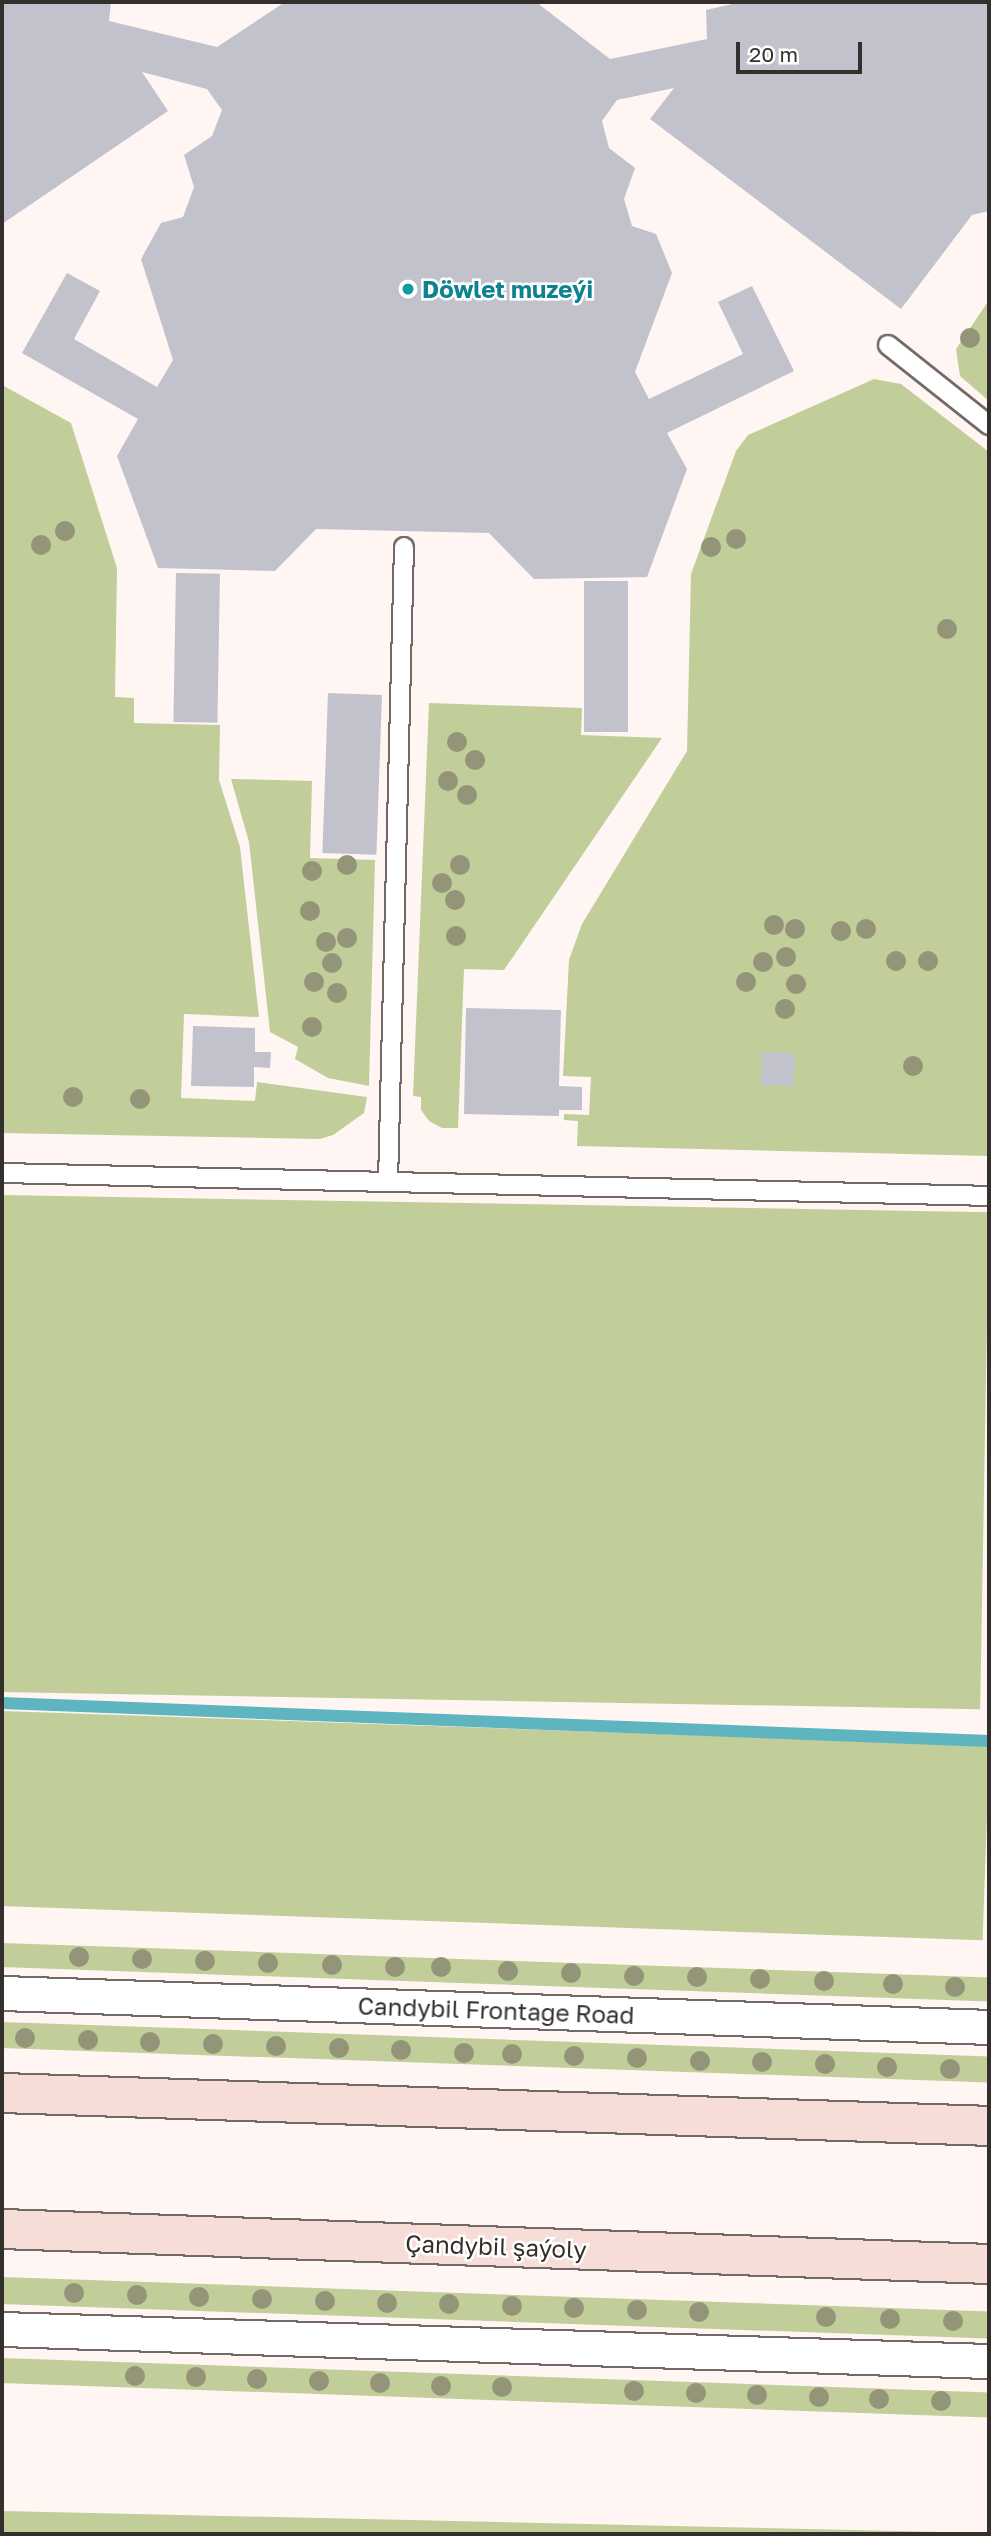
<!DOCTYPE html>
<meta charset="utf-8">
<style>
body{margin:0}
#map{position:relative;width:991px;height:2536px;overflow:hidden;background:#fff5f2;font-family:"Golos Text",sans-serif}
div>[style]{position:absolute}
.green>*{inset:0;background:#c1ce99;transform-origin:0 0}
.stream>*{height:12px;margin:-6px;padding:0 6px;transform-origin:6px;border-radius:6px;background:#5eb5bf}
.building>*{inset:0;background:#c2c2cc;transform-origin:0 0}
.roads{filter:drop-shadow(2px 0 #736966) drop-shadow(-2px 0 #736966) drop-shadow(0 2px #736966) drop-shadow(0 -2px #736966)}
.lane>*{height:18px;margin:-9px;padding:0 9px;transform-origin:9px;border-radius:9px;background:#fff}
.street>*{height:33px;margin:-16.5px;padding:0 16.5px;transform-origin:16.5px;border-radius:16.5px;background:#fff}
.secondary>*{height:38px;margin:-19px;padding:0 19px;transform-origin:19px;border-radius:19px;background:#f6ddd7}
.trees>*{width:20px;height:20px;margin:-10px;border-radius:50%;background:#939478}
.dots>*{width:19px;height:19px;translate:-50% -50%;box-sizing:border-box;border:4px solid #fff;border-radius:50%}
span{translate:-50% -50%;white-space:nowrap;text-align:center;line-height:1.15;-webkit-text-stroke:5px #fff;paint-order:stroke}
.culture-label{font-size:24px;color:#0d838f;font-weight:700}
.left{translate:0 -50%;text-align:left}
.street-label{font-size:24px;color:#332f2d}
.frame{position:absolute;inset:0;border:4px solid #332f2d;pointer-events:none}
.scale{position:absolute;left:736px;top:42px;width:126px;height:32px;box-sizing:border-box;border:4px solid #332f2d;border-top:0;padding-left:9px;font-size:21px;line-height:24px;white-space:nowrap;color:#332f2d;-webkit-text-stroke:5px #fff;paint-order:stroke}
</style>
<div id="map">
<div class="green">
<div style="clip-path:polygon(989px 300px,989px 401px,960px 376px,956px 349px)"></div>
<div style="clip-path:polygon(874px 379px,901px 384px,989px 452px,989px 1156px,577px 1146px,578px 1121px,564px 1120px,564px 1114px,589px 1115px,591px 1077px,563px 1076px,569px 960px,582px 924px,687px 751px,691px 574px,736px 451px,748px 435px)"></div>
<div style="clip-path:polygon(2px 385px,71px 423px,117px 568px,115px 697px,134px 698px,134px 723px,220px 725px,219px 780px,240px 847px,259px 1017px,184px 1014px,181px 1098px,255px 1101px,257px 1082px,367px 1097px,364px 1113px,333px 1135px,320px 1139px,2px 1133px)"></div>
<div style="clip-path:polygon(429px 703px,582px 708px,581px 735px,662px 738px,504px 970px,464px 969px,458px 1128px,442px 1128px,429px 1121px,421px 1110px,421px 1097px,413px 1096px)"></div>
<div style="clip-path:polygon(231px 779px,312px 781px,310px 858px,375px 860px,369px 1086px,328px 1078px,295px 1059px,298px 1047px,270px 1032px,249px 842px)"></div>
<div style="left:2px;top:1195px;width:987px;height:497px;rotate:1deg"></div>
<div style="left:2px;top:1711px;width:988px;height:195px;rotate:2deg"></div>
<div style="left:2px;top:1943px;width:988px;height:24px;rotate:2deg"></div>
<div style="left:2px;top:2022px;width:988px;height:26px;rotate:2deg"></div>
<div style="left:2px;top:2277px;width:988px;height:27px;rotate:2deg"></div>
<div style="left:2px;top:2358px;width:988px;height:25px;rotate:2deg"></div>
<div style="clip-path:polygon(2px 2511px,989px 2533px,989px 2534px,2px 2534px)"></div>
</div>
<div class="stream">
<div style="left:2px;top:1703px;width:988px;rotate:2.2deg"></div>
</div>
<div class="building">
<div style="clip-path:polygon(2px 2px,111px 2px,109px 21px,217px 47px,285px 2px,536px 2px,610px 59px,707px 39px,706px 10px,741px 2px,989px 2px,989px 211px,972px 215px,901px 309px,650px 119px,674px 88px,617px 100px,602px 121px,609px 148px,635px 168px,624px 199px,632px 226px,656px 234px,672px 273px,635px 372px,649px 399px,743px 354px,718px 302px,752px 286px,794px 371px,667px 433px,687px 469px,647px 577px,534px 579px,489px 533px,316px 529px,275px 571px,158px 568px,117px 456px,138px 419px,22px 353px,67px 273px,100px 291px,74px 339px,157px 387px,173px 360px,141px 259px,161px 223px,183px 217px,194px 187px,184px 155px,212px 136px,222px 110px,207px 89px,142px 72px,168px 111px,2px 224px)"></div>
<div style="left:176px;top:573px;width:44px;height:149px;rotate:1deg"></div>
<div style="left:584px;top:581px;width:44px;height:151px"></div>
<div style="left:328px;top:693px;width:54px;height:160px;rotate:2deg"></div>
<div style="clip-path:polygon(466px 1008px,561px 1010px,559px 1086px,582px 1087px,582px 1110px,559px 1110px,559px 1116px,464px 1114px)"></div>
<div style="clip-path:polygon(193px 1026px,255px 1028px,255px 1052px,271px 1052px,270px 1068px,254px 1067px,254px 1087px,191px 1086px)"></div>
<div style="left:762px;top:1052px;width:33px;height:33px;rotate:2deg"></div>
</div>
<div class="roads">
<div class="lane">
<div style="left:888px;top:345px;width:129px;rotate:38.4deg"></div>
<div style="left:2px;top:1173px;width:987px;rotate:1.33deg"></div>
<div style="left:388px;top:1182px;width:635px;rotate:-88.56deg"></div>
</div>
<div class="street">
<div style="left:2px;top:1993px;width:988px;rotate:1.97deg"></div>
<div style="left:2px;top:2329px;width:988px;rotate:1.86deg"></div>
</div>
<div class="secondary">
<div style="left:2px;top:2093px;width:988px;rotate:1.91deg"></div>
<div style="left:2px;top:2229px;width:988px;rotate:2.03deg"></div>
</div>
</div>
<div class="trees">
<div style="left:970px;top:338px"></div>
<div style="left:65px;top:531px"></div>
<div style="left:736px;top:539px"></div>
<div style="left:41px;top:545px"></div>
<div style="left:711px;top:547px"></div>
<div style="left:947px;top:629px"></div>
<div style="left:457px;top:742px"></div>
<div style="left:475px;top:760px"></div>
<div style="left:448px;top:781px"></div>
<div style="left:467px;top:795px"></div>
<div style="left:347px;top:865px"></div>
<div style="left:460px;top:865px"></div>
<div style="left:312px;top:871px"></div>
<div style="left:442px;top:883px"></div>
<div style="left:455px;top:900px"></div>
<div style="left:310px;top:911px"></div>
<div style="left:774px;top:925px"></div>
<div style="left:795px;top:929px"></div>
<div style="left:866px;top:929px"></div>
<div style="left:841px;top:931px"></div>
<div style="left:456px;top:936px"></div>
<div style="left:347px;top:938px"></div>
<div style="left:326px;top:942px"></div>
<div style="left:786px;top:957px"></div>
<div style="left:896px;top:961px"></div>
<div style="left:928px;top:961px"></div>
<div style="left:763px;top:962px"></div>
<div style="left:332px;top:963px"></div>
<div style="left:314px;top:982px"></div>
<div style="left:746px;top:982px"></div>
<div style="left:796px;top:984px"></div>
<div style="left:337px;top:993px"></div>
<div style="left:785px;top:1009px"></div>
<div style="left:312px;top:1027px"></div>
<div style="left:913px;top:1066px"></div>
<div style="left:73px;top:1097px"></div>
<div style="left:140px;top:1099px"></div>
<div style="left:79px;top:1957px"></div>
<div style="left:142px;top:1959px"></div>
<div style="left:205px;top:1961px"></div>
<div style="left:268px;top:1963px"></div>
<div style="left:332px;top:1965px"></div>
<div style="left:395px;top:1967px"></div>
<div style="left:441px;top:1967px"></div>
<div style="left:508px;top:1971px"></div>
<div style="left:571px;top:1973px"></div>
<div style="left:634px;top:1976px"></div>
<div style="left:697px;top:1977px"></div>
<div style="left:760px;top:1979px"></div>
<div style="left:824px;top:1981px"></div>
<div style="left:893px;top:1984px"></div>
<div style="left:955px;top:1987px"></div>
<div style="left:25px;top:2038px"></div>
<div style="left:88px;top:2040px"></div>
<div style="left:150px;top:2042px"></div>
<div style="left:213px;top:2044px"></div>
<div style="left:276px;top:2046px"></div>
<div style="left:339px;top:2048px"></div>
<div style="left:401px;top:2050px"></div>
<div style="left:464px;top:2053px"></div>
<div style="left:512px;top:2054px"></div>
<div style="left:574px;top:2056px"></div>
<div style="left:637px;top:2058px"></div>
<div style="left:700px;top:2061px"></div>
<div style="left:762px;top:2062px"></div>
<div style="left:825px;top:2064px"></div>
<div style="left:887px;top:2067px"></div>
<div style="left:950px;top:2069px"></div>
<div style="left:74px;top:2293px"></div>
<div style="left:137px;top:2295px"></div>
<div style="left:199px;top:2297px"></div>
<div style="left:262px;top:2299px"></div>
<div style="left:325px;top:2301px"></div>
<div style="left:387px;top:2303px"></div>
<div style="left:449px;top:2304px"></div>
<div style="left:512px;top:2306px"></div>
<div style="left:574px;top:2308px"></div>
<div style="left:637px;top:2310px"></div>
<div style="left:699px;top:2312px"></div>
<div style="left:826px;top:2317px"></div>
<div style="left:890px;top:2319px"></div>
<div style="left:953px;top:2321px"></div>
<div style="left:135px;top:2376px"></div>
<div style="left:196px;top:2377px"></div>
<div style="left:257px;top:2379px"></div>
<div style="left:319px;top:2381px"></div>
<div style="left:380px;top:2383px"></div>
<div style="left:441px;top:2386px"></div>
<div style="left:502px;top:2387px"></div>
<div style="left:634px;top:2391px"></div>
<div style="left:696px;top:2393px"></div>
<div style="left:757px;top:2395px"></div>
<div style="left:819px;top:2397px"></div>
<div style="left:879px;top:2399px"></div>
<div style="left:941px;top:2401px"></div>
</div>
<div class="dots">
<div style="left:408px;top:289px;background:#0f9aa8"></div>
</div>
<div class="culture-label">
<span class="left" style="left:422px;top:289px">Döwlet muzeýi</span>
</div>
<div class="street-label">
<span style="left:496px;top:2010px;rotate:2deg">Candybil Frontage Road</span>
<span style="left:496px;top:2246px;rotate:2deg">Çandybil şaýoly</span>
</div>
<div class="frame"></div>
<div class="scale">20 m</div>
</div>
